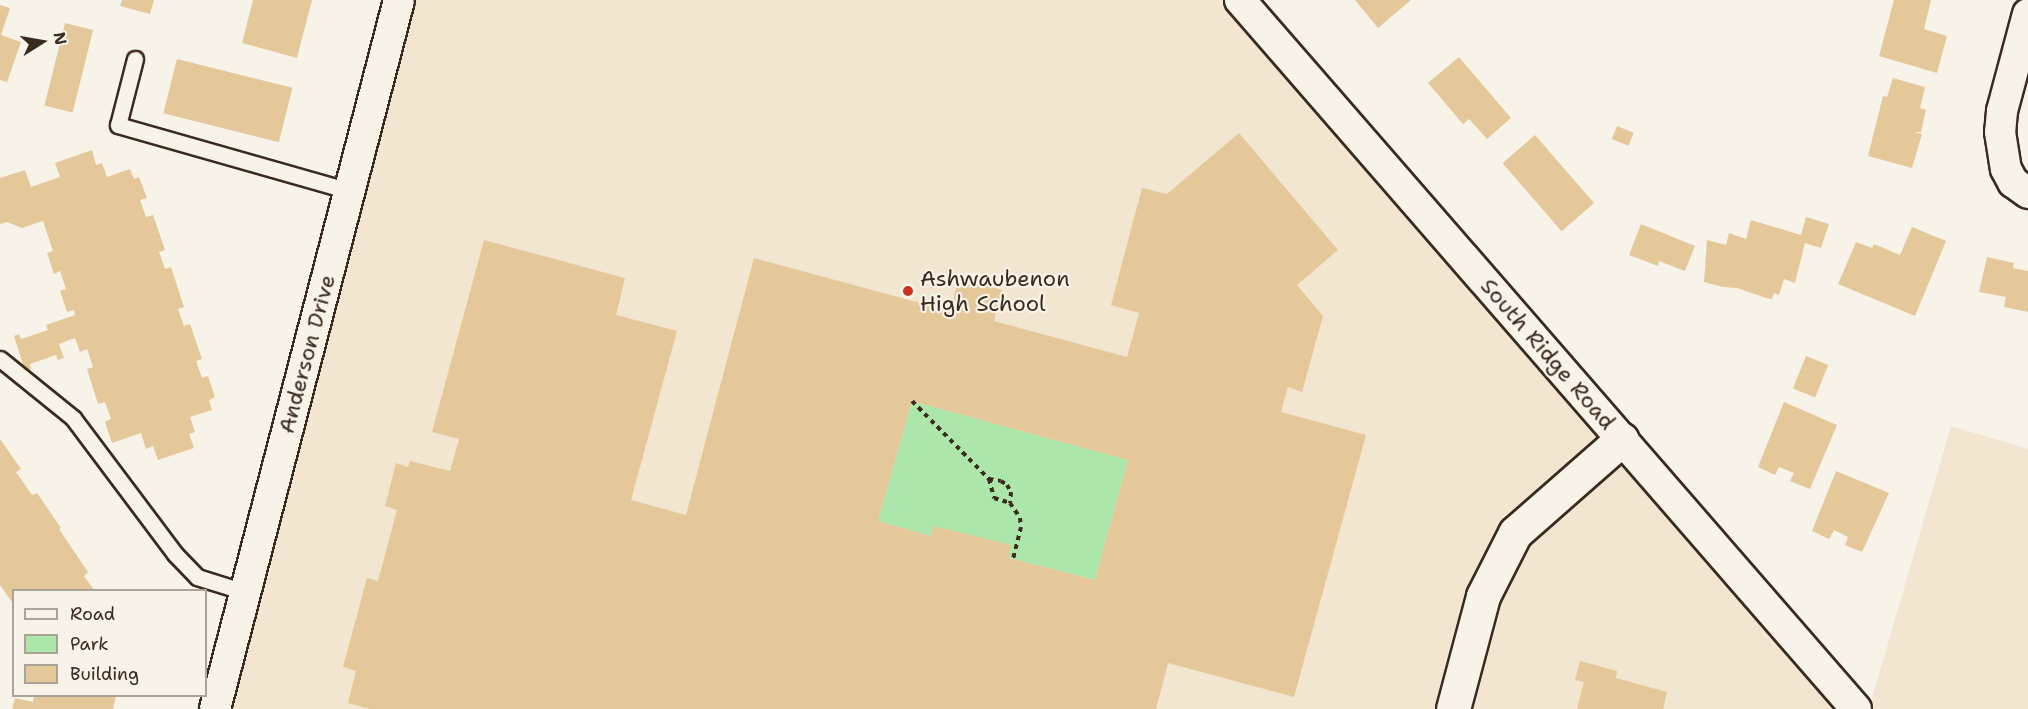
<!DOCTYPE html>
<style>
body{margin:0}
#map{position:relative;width:2028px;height:709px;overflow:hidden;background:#f7f3e8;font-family:"Shantell Sans",sans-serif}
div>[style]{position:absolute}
.built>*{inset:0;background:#f2e6d0}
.green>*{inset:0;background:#ace6ab}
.building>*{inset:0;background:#e5c899;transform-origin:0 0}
.path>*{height:4px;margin-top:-2px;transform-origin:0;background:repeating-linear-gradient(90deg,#3b2a1e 0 4.5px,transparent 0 9px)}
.roads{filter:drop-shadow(2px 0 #3b2a1e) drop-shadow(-2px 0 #3b2a1e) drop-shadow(0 2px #3b2a1e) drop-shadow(0 -2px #3b2a1e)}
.service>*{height:15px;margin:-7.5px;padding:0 7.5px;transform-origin:7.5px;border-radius:7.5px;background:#f7f3e8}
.minor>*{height:30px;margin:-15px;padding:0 15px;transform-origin:15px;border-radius:15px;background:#f7f3e8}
.tertiary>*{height:33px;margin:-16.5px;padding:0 16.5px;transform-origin:16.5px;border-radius:16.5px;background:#f7f3e8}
.dots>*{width:16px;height:16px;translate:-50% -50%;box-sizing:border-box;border:3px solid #f7f3e8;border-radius:50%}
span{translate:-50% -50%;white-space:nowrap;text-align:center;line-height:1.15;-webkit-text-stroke:4.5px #f7f3e8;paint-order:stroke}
.poi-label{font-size:22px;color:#3b2a1e}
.left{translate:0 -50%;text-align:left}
.street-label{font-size:22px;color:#3b2a1e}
.legend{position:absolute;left:12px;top:589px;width:195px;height:108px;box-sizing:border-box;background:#f7f3e8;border:2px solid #aca397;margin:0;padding:8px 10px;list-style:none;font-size:18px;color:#3b2a1e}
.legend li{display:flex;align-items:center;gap:12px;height:30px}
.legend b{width:30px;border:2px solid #aca397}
.north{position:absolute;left:12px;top:12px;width:60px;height:60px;-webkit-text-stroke:4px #f7f3e8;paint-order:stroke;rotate:79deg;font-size:16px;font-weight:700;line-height:24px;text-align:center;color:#3b2a1e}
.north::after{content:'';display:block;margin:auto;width:21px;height:27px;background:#3b2a1e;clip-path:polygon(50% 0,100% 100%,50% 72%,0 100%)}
</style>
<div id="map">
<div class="built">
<div style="clip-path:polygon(399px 0,1240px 0,1856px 709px,215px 709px)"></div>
<div style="clip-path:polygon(1951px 426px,2028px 449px,2028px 709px,1869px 709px)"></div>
</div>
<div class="green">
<div style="clip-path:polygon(912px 401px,1128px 460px,1095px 580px,1009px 558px,934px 527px,930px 536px,878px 521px)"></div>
</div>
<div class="building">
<div style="clip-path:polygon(122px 0,154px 0,150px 14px,120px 6px)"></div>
<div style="clip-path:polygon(253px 0,312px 0,297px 58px,242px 43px)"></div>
<div style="clip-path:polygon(1355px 0,1411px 0,1378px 28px)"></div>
<div style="clip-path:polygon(1894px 0,1931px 0,1924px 29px,1947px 36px,1937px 73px,1879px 56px)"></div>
<div style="clip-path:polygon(0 5px,10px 8px,1px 35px,21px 42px,7px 82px,0 80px)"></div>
<div style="left:65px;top:23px;width:29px;height:85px;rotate:14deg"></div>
<div style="clip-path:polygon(1459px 57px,1511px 118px,1487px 139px,1469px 119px,1463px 124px,1428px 83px)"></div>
<div style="left:177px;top:59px;width:119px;height:56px;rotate:14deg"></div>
<div style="clip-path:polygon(1893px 78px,1925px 87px,1920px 108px,1926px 110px,1921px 132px,1914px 132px,1922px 134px,1912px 168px,1868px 156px,1883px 96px,1887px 97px)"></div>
<div style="left:1617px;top:126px;width:18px;height:14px;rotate:22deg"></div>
<div style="clip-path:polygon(evenodd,1239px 133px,1338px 250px,1297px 285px,1323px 316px,1302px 392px,1288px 387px,1281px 412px,1366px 435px,1294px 697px,1168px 663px,1156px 709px,370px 709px,348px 703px,356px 671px,343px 667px,367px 578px,378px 581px,397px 510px,385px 506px,396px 463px,408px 467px,410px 461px,450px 471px,459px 439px,432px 432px,484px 240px,625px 278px,616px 315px,677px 331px,631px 500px,686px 515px,754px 258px,950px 311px,959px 278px,1002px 290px,994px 321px,1127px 357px,1139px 313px,1111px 305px,1142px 188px,1167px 194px,1239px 133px,912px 401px,1128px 460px,1095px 580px,1009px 558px,1011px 545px,934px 526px,930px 536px,878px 521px,912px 401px)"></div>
<div style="left:1535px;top:135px;width:90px;height:43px;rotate:49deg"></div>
<div style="clip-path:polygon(92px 150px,96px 165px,102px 163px,107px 177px,130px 169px,134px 179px,139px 177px,147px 198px,140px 200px,146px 217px,153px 215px,165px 250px,159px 252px,165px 269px,171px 267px,184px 307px,178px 309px,184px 326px,190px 324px,202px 359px,196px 361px,202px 378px,208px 376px,215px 397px,209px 400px,212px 410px,190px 417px,195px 432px,189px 434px,194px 448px,158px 460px,153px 446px,146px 449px,141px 433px,112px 443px,105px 422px,111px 419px,105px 402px,98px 404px,87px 369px,93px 367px,87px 349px,80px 352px,75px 338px,59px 344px,64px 358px,58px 360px,56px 355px,30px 364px,31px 369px,25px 371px,14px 336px,19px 334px,21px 339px,48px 330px,46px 325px,75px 315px,74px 310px,67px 312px,60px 291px,66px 289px,60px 271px,54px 274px,47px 253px,53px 251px,43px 221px,22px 228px,7px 222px,0 224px,0 178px,25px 170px,31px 187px,60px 177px,55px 163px)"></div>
<div style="clip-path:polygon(1806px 217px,1829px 224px,1821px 248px,1805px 243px,1795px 283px,1784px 279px,1779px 295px,1774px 293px,1772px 299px,1766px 298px,1737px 288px,1723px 287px,1704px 282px,1707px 240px,1726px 245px,1729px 233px,1746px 239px,1751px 220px,1801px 235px)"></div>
<div style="clip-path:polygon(1641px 224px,1695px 246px,1685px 271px,1659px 261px,1658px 266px,1629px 255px)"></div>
<div style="clip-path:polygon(1912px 227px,1946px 241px,1915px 316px,1838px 284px,1856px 242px,1872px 248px,1874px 244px,1900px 255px)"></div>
<div style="clip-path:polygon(1987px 257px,2014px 263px,2013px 268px,2028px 271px,2028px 312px,2004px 307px,2006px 297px,1979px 292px)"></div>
<div style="left:1806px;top:356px;width:24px;height:35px;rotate:22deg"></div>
<div style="clip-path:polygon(1784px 402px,1837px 425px,1810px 489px,1790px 481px,1794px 473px,1779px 467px,1775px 475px,1758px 467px)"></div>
<div style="clip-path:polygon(0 439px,21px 469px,16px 472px,32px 495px,37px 493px,61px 528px,59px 529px,88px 572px,84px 576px,94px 590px,14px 590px,14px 605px,0 585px)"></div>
<div style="clip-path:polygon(1836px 471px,1889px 493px,1862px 552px,1845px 545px,1848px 537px,1834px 530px,1829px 539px,1812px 531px)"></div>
<div style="clip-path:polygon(1580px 661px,1617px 671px,1616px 678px,1667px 692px,1663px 709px,1577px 709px,1584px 682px,1575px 680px)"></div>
<div style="clip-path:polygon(34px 696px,116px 696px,113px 709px,12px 709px,15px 698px,33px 702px)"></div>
</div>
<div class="path">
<div style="left:912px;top:401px;width:110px;rotate:45.4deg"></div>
<div style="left:989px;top:479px;width:12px;rotate:9deg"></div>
<div style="left:1001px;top:481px;width:7px;rotate:34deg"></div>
<div style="left:1007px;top:485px;width:8px;rotate:60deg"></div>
<div style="left:1011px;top:492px;width:11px;rotate:95deg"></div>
<div style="left:1010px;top:503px;width:18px;rotate:56deg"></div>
<div style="left:1020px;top:518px;width:9px;rotate:84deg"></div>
<div style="left:1021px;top:527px;width:33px;rotate:104deg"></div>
<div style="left:989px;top:479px;width:20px;rotate:75deg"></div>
<div style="left:994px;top:498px;width:17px;rotate:17deg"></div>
</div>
<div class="roads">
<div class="service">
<div style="left:135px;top:59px;width:68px;rotate:104.4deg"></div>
<div style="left:118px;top:125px;width:241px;rotate:15.9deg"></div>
<div style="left:0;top:359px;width:94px;rotate:38.9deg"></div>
<div style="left:73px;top:418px;width:170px;rotate:53.1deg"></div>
<div style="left:175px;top:554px;width:32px;rotate:46deg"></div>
<div style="left:197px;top:577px;width:50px;rotate:17.4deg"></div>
</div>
<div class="minor">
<div style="left:1240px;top:0;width:939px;rotate:49.01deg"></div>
<div style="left:2028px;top:14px;width:100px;rotate:105deg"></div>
<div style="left:2002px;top:111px;width:21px;rotate:95deg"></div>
<div style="left:2000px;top:132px;width:37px;rotate:81deg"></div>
<div style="left:2006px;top:169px;width:15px;rotate:62deg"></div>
<div style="left:2013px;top:182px;width:19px;rotate:36deg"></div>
<div style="left:215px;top:709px;width:732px;rotate:-75.45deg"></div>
</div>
<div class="tertiary">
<div style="left:1453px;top:709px;width:117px;rotate:-75.1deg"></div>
<div style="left:1483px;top:596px;width:71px;rotate:-63.1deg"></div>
<div style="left:1515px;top:533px;width:142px;rotate:-41.3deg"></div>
</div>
</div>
<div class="dots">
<div style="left:908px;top:291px;background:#c8321e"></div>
</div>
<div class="poi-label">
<span class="left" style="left:920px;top:291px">Ashwaubenon<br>High School</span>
</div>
<div class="street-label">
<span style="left:307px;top:354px;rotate:-75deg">Anderson Drive</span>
<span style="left:1548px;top:354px;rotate:49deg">South Ridge Road</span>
</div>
<ul class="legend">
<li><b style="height:8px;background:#f7f3e8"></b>Road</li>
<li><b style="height:16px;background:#ace6ab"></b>Park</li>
<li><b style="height:16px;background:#e5c899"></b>Building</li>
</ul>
<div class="north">N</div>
</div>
